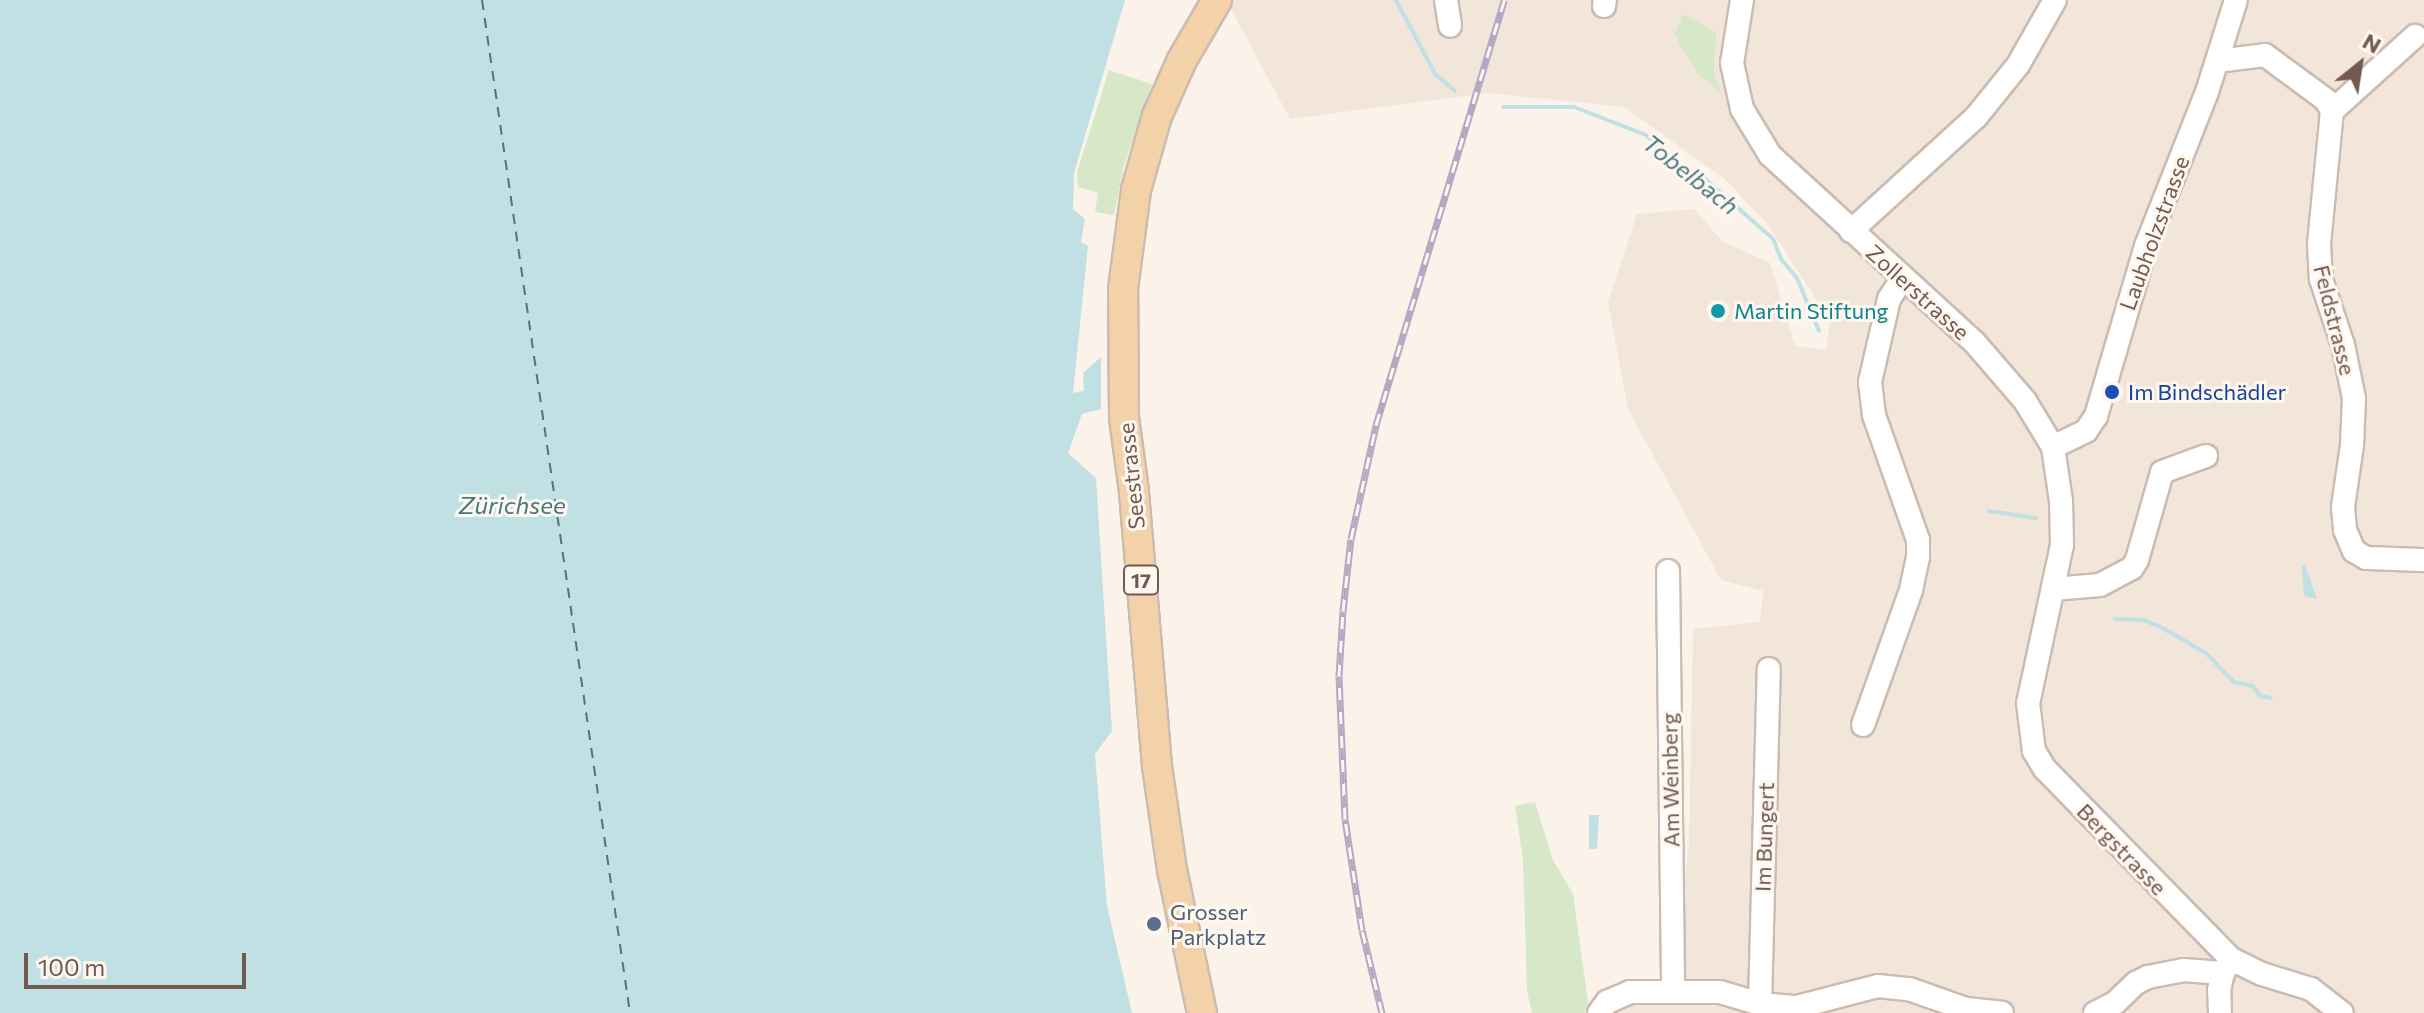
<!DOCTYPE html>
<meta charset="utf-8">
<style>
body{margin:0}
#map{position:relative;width:2424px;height:1013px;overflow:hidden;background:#fbf3ea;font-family:Commissioner,sans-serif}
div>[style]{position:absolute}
.residential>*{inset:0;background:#f2e5d9}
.green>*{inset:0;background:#d7e8c9}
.water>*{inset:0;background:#c0e0e3}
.stream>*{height:4px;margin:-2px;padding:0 2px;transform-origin:2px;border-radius:2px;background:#c0e0e3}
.ferry>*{height:2px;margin-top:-1px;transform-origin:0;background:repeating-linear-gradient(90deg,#47787e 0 10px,transparent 0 18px)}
.roads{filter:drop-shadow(2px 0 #ccbbb0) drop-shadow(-2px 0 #ccbbb0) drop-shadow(0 2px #ccbbb0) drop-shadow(0 -2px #ccbbb0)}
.minor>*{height:22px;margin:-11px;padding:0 11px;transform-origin:11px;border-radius:11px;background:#fff}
.major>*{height:28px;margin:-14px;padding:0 14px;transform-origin:14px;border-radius:14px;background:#f3d2a9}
.rail>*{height:7px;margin-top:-3.5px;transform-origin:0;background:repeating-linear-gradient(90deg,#fef7f0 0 12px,#b5a8c4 0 24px);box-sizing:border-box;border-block:2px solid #b5a8c4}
.dots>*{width:22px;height:22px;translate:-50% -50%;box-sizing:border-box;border:4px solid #fef7f0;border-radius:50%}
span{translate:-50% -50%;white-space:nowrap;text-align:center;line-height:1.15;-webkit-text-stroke:6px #fef7f0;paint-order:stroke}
.shield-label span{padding:2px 6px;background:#fef7f0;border:2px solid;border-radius:6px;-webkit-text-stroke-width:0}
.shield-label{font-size:20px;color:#735a4f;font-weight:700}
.street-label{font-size:22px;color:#735a4f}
.culture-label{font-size:22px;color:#0d838f}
.left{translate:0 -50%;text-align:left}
.transit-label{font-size:22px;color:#164399}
.service-label{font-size:22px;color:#4e5e75}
.water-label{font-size:24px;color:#47787e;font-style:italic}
.north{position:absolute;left:2320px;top:24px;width:80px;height:80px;-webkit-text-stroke:6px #fef7f0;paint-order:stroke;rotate:30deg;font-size:22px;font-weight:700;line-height:32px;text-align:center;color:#735a4f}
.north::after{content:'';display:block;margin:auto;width:28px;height:36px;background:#735a4f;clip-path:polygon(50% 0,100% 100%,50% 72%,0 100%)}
.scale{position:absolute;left:24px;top:953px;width:222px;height:36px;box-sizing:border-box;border:4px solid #735a4f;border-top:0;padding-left:10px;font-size:24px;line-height:28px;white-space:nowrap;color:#735a4f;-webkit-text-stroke:6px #fef7f0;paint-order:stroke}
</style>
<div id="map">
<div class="residential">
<div style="clip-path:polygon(1226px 0,2424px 0,2424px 1013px,1594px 1013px,1604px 988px,1672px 980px,1689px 844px,1693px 629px,1760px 622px,1763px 591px,1721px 580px,1628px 409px,1608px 302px,1637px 214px,1694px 209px,1722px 241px,1770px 263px,1795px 346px,1826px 350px,1830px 321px,1769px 226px,1726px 180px,1624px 107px,1487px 93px,1290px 119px)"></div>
</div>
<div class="green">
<div style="clip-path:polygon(1683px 14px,1716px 32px,1714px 74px,1721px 93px,1698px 74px,1679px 43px,1675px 33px)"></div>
<div style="clip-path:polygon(1109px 70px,1152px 84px,1124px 166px,1114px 215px,1095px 212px,1098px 193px,1078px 187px,1077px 172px)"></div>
<div style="clip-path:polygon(1535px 802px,1553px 860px,1573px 894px,1588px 1002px,1585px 1013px,1532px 1013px,1527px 991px,1523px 860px,1515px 806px)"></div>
</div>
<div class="water">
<div style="clip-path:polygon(0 0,1125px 0,1074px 173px,1073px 209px,1085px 219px,1081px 242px,1088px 246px,1073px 393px,1084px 391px,1083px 373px,1101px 357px,1101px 409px,1082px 414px,1068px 453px,1096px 478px,1112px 731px,1095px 754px,1107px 906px,1132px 1013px,0 1013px)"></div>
<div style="clip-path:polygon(2305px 565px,2317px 599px,2304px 596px,2302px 566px)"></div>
<div style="clip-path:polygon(1589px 815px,1599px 815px,1597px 849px,1589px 849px)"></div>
</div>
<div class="stream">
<div style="left:1396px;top:0;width:84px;rotate:62.2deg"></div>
<div style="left:1435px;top:74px;width:26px;rotate:40deg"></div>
<div style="left:1503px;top:107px;width:71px"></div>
<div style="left:1574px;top:107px;width:77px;rotate:21.3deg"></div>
<div style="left:1646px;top:135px;width:51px;rotate:41.8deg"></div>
<div style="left:1684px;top:169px;width:21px;rotate:23deg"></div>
<div style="left:1703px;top:177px;width:94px;rotate:41.5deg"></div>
<div style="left:1773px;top:239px;width:22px;rotate:68deg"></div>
<div style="left:1781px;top:259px;width:25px;rotate:50deg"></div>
<div style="left:1797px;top:278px;width:57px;rotate:67.5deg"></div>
<div style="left:1989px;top:511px;width:47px;rotate:8.7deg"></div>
<div style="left:2115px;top:619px;width:28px;rotate:2deg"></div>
<div style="left:2143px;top:620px;width:17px;rotate:21deg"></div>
<div style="left:2159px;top:626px;width:54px;rotate:29.9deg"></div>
<div style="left:2206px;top:653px;width:40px;rotate:46deg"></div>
<div style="left:2234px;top:682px;width:19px;rotate:12deg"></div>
<div style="left:2253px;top:686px;width:12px;rotate:55deg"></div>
<div style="left:2260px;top:696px;width:11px;rotate:10deg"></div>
</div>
<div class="ferry">
<div style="left:482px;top:0;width:1024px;rotate:81.69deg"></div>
</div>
<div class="roads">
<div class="minor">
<div style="left:1446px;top:0;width:26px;rotate:81deg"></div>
<div style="left:1742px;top:0;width:64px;rotate:99deg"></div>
<div style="left:1732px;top:63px;width:47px;rotate:77.7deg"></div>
<div style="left:1742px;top:109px;width:54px;rotate:58.7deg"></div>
<div style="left:1770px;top:155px;width:278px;rotate:42.5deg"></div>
<div style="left:1975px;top:343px;width:77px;rotate:49.2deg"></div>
<div style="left:2025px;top:401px;width:54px;rotate:58.7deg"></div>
<div style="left:2053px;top:447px;width:55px;rotate:81.6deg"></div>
<div style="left:2061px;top:501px;width:44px;rotate:88.7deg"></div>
<div style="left:2062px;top:545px;width:162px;rotate:102.1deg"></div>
<div style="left:2028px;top:703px;width:48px;rotate:82.9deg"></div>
<div style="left:2034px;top:751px;width:21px;rotate:59deg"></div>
<div style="left:2045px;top:769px;width:266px;rotate:45.6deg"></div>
<div style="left:2231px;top:959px;width:34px;rotate:26deg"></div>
<div style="left:2262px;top:974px;width:51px;rotate:17deg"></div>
<div style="left:2311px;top:989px;width:39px;rotate:38deg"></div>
<div style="left:1604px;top:6px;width:6px;rotate:-81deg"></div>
<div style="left:2217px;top:61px;width:48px;rotate:-7.1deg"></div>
<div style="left:2265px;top:55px;width:76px;rotate:36.4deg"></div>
<div style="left:2326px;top:100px;width:13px;rotate:61deg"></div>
<div style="left:2332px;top:111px;width:134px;rotate:95.6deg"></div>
<div style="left:2319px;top:244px;width:35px;rotate:87deg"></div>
<div style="left:2321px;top:279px;width:70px;rotate:71.6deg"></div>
<div style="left:2343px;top:345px;width:54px;rotate:78.3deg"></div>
<div style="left:2354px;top:398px;width:47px;rotate:92.4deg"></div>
<div style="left:2352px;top:445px;width:63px;rotate:98.3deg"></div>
<div style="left:2343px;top:507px;width:23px;rotate:85deg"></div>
<div style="left:2345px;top:530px;width:23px;rotate:67deg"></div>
<div style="left:2354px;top:551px;width:14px;rotate:30deg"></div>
<div style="left:2366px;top:558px;width:58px;rotate:2deg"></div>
<div style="left:2332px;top:111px;width:112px;rotate:-42.1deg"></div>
<div style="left:1851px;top:231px;width:169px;rotate:-42.4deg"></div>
<div style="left:1976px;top:117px;width:67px;rotate:-51.1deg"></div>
<div style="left:2018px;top:65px;width:75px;rotate:-60.4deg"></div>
<div style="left:2053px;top:447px;width:37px;rotate:-26deg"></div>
<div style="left:2086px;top:431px;width:18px;rotate:-56deg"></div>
<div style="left:2096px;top:416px;width:177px;rotate:-73.6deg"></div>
<div style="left:2146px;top:246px;width:166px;rotate:-68.4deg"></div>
<div style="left:2207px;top:92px;width:96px;rotate:-72.5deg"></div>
<div style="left:1668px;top:571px;width:418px;rotate:89.3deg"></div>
<div style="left:2054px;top:589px;width:46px;rotate:-5deg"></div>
<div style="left:2100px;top:585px;width:36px;rotate:-28deg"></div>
<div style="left:2132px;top:568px;width:9px;rotate:-58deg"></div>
<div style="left:2137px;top:560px;width:91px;rotate:-74.1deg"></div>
<div style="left:2162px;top:472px;width:47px;rotate:-20deg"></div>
<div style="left:1863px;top:725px;width:143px;rotate:-70.4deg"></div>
<div style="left:1911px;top:590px;width:34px;rotate:-78deg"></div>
<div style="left:1918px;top:557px;width:17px;rotate:-90deg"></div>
<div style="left:1918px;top:540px;width:133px;rotate:-109.4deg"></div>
<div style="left:1874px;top:415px;width:33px;rotate:-97deg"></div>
<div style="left:1870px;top:382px;width:85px;rotate:-77.1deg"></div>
<div style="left:1889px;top:299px;width:24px;rotate:-57deg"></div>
<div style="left:1760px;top:1004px;width:335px;rotate:-88.5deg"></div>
<div style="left:1599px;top:1013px;width:14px;rotate:-54deg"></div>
<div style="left:1607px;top:1002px;width:25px;rotate:-23deg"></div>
<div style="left:1630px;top:992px;width:90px"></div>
<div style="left:1720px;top:992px;width:42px;rotate:16.7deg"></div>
<div style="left:1760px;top:1004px;width:37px;rotate:5deg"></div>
<div style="left:1797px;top:1007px;width:84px;rotate:-14.5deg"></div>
<div style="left:1878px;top:986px;width:31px;rotate:6deg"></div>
<div style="left:1909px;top:989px;width:60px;rotate:19.3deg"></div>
<div style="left:1966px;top:1009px;width:36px;rotate:6deg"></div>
<div style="left:2095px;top:1013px;width:22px;rotate:-27deg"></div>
<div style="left:2115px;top:1003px;width:29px;rotate:-44deg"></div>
<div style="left:2136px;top:983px;width:13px;rotate:-27deg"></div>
<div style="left:2148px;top:977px;width:36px;rotate:-11deg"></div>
<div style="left:2183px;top:970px;width:40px;rotate:4.3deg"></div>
<div style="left:2220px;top:1013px;width:23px;rotate:-92deg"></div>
<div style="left:2219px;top:990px;width:17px;rotate:-77deg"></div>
<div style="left:2223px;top:973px;width:14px;rotate:-60deg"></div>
</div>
<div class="major">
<div style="left:1202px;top:1013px;width:146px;rotate:-101.8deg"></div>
<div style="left:1172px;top:870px;width:105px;rotate:-98.2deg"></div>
<div style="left:1157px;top:766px;width:276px;rotate:-94.8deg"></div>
<div style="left:1134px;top:491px;width:74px;rotate:-97.8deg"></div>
<div style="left:1124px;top:418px;width:129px;rotate:-90.4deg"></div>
<div style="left:1123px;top:289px;width:100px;rotate:-82.5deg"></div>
<div style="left:1136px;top:190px;width:77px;rotate:-74.2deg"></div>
<div style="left:1157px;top:116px;width:61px;rotate:-65.9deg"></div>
<div style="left:1182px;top:60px;width:69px;rotate:-59.7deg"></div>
</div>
</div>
<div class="rail">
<div style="left:1382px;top:1013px;width:85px;rotate:-103.5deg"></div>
<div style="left:1362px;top:930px;width:112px;rotate:-98.7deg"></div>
<div style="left:1345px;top:819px;width:143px;rotate:-92.4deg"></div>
<div style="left:1339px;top:676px;width:65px;rotate:-86.5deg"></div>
<div style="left:1343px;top:611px;width:72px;rotate:-83.7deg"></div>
<div style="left:1351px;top:539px;width:117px;rotate:-77.6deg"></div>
<div style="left:1376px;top:425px;width:444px;rotate:-73.2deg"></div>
</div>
<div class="dots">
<div style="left:1718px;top:311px;background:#0f9aa8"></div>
<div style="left:2112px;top:392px;background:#1a4fb4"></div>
<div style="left:1154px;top:924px;background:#5c6f8a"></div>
</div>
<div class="shield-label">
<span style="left:1141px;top:580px">17</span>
</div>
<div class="street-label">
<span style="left:2154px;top:233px;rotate:-70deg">Laubholzstrasse</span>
<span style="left:1918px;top:292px;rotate:42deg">Zollerstrasse</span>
<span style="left:2335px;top:320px;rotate:76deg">Feldstrasse</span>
<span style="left:1131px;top:476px;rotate:-96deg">Seestrasse</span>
<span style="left:1670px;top:780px;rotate:-91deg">Am Weinberg</span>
<span style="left:1764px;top:837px;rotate:-88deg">Im Bungert</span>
<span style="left:2122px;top:849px;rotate:46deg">Bergstrasse</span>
</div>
<div class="culture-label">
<span class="left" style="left:1734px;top:311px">Martin Stiftung</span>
</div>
<div class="transit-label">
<span class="left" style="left:2128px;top:392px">Im Bindschädler</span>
</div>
<div class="service-label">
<span class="left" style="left:1170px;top:924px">Grosser<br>Parkplatz</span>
</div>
<div class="water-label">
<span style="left:1691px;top:174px;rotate:38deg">Tobelbach</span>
<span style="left:512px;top:505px">Zürichsee</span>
</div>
<div class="north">N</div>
<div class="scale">100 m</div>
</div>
